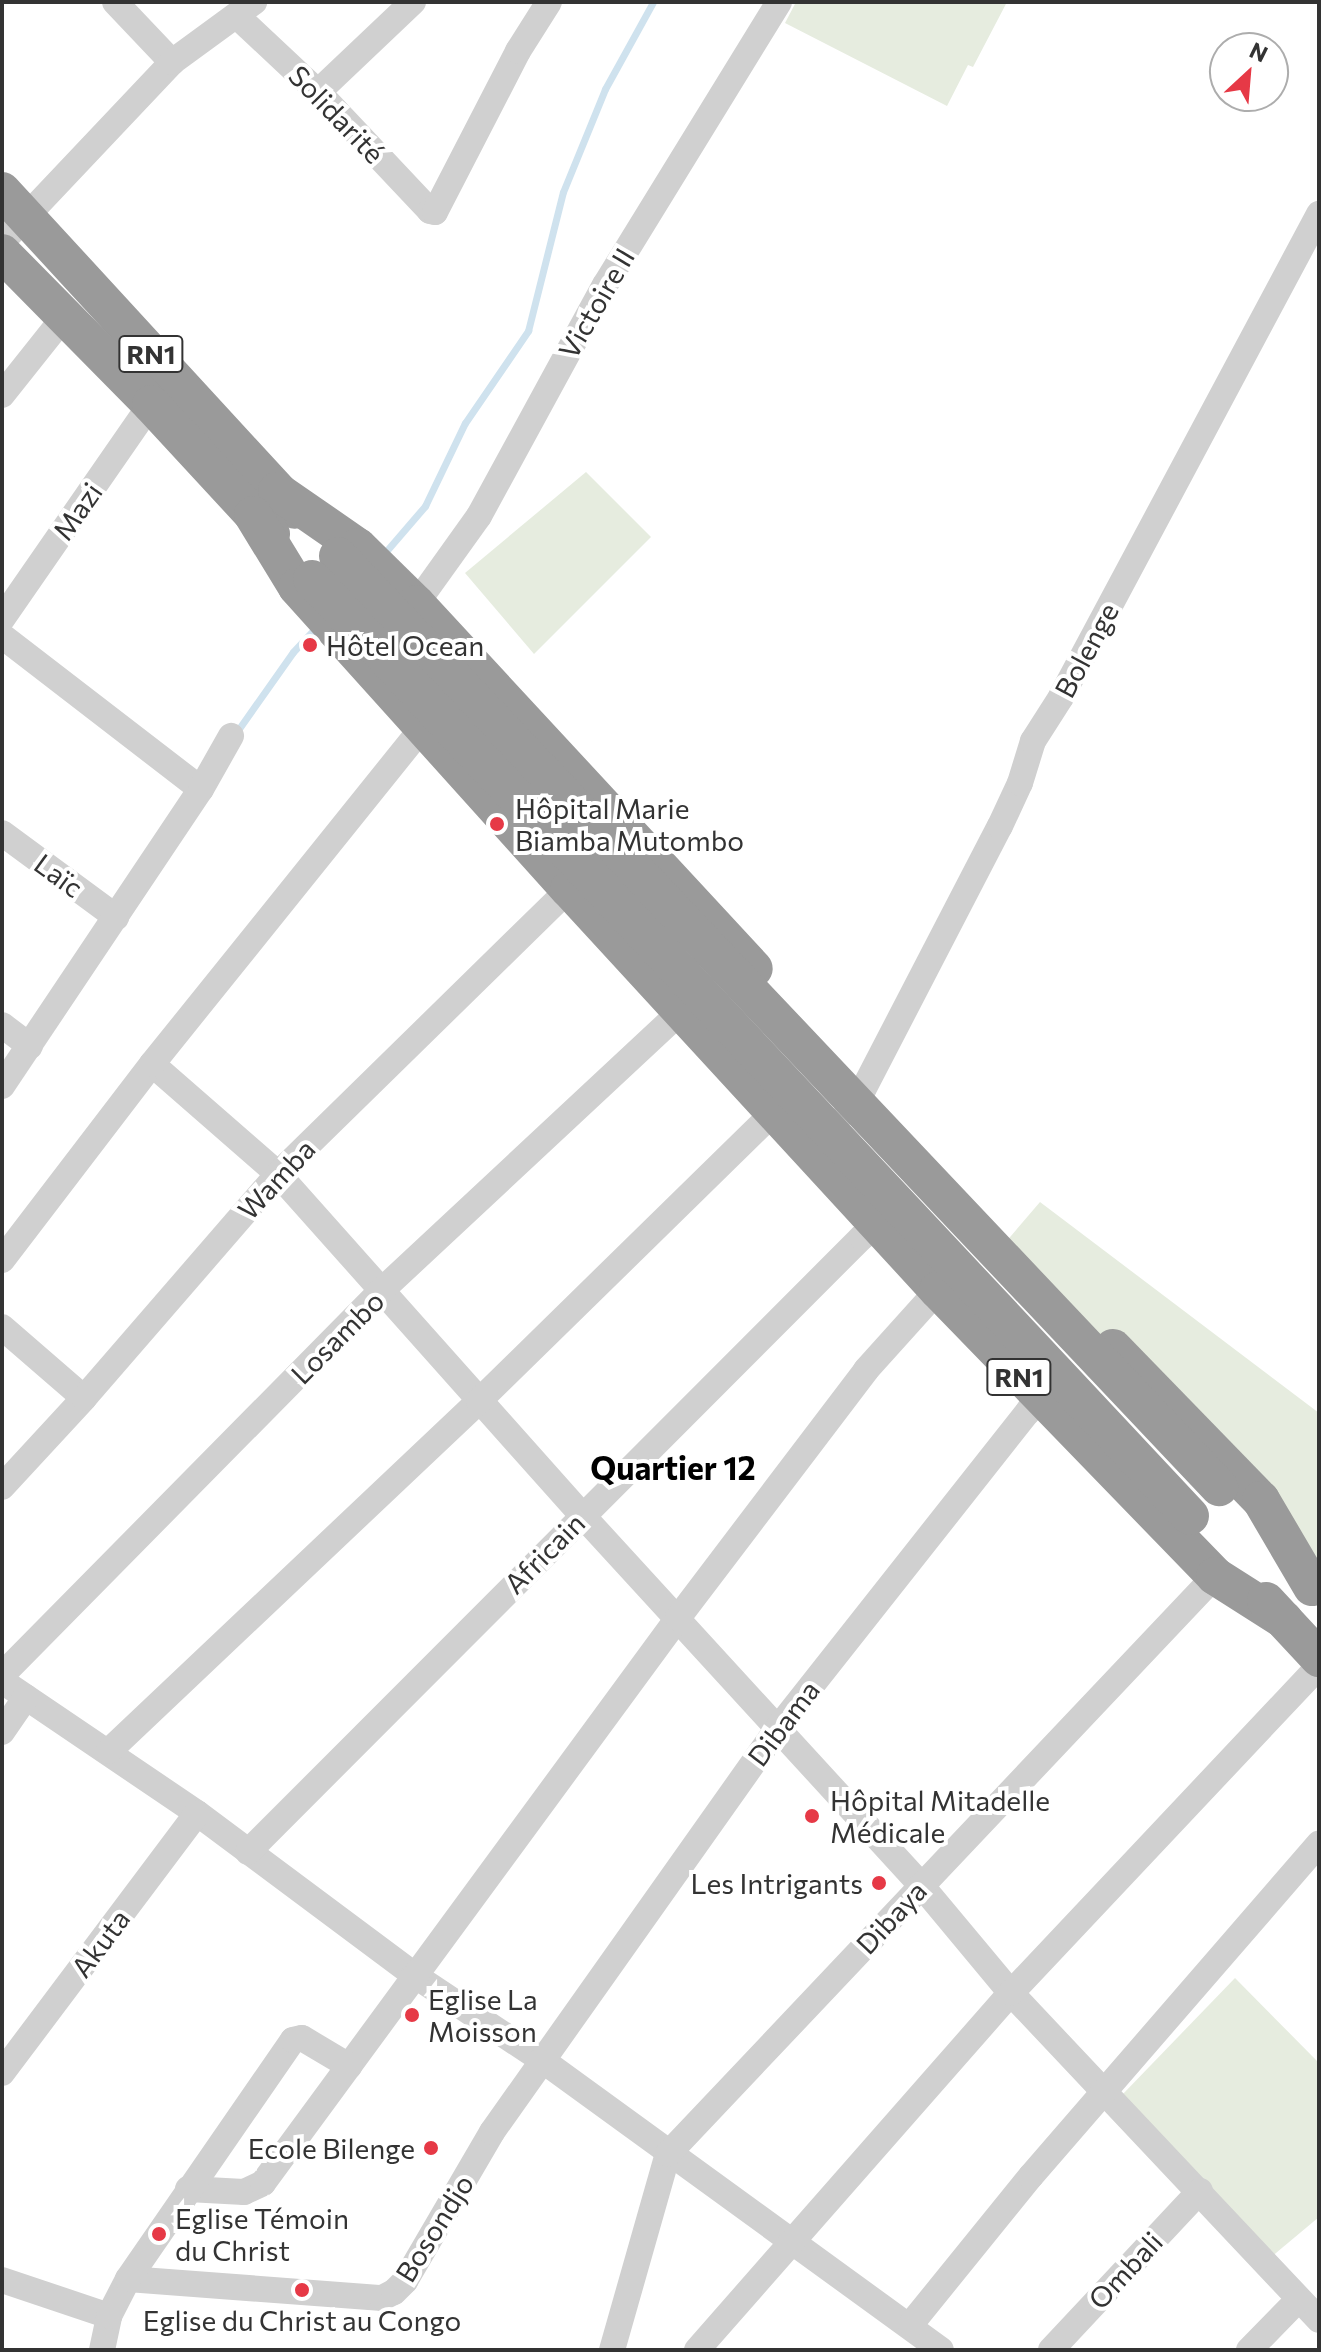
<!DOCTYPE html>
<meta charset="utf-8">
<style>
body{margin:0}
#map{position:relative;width:1321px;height:2352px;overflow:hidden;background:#fff;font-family:Commissioner,sans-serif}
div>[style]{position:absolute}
.green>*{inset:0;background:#e6ecdf}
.stream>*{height:7px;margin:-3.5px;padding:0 3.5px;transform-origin:3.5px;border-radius:3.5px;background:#cfe2ee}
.minor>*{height:26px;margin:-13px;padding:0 13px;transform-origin:13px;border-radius:13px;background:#d0d0d0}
.highway>*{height:38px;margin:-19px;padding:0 19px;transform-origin:19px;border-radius:19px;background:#9a9a9a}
.highway-bridge>*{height:38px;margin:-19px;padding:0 19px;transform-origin:19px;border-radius:19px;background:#9a9a9a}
.dots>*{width:22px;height:22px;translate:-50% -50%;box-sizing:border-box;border:4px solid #fff;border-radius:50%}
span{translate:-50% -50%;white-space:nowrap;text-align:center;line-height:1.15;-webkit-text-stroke:8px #fff;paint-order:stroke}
.shield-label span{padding:2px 6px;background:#fff;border:2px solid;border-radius:6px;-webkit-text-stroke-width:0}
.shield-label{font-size:26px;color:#333;font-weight:700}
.street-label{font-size:28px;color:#333}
.poi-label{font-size:28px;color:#333}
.left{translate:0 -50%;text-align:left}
.right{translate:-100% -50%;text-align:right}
.quarter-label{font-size:32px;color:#000;font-weight:700}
.frame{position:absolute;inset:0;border:4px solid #333;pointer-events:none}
.north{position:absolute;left:1209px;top:32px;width:80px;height:80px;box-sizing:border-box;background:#fff;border:2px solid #adadad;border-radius:50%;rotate:26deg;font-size:22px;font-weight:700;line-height:32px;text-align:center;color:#333}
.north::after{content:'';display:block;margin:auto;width:28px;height:36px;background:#e63946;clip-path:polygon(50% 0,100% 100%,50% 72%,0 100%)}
</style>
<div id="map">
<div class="green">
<div style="clip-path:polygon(796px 2px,1007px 2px,973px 67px,968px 65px,947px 106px,785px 23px)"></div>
<div style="clip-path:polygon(586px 472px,651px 537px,534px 654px,465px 573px)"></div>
<div style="clip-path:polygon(1040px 1202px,1319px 1413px,1319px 1566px,1005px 1243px)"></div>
<div style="clip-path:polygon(1235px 1978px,1319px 2063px,1319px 2217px,1270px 2258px,1122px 2095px)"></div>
</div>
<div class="stream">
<div style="left:382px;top:556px;width:66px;rotate:-49.3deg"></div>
<div style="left:425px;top:506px;width:92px;rotate:-64.3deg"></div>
<div style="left:465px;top:423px;width:112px;rotate:-55.6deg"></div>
<div style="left:528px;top:331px;width:143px;rotate:-75.9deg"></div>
<div style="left:563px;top:192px;width:111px;rotate:-67.8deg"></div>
<div style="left:605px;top:89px;width:99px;rotate:-61.1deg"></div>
<div style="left:238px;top:730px;width:95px;rotate:-54.8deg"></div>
<div style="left:293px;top:652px;width:34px;rotate:-47deg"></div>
</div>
<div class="minor">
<div style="left:115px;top:2px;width:83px;rotate:46.5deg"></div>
<div style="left:238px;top:17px;width:110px;rotate:43.2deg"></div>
<div style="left:318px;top:92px;width:163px;rotate:46.7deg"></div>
<div style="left:430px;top:211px;width:5px;rotate:11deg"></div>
<div style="left:435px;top:212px;width:181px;rotate:-62.7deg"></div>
<div style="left:518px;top:51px;width:58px;rotate:-57.7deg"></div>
<div style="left:318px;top:92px;width:131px;rotate:-43.5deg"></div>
<div style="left:2px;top:242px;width:248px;rotate:-46.6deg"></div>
<div style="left:172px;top:62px;width:102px;rotate:-36.2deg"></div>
<div style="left:2px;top:395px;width:100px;rotate:-51.5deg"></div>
<div style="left:416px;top:604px;width:108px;rotate:-54.4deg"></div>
<div style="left:479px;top:516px;width:263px;rotate:-61.4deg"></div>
<div style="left:605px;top:285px;width:332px;rotate:-58.4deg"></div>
<div style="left:2px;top:619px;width:262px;rotate:-55.3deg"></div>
<div style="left:2px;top:636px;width:251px;rotate:37.6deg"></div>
<div style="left:2px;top:833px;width:142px;rotate:36.4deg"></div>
<div style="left:2px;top:1025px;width:35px;rotate:37deg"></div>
<div style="left:152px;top:1064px;width:167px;rotate:41.1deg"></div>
<div style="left:278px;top:1174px;width:457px;rotate:48.3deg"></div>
<div style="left:582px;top:1515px;width:502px;rotate:47.5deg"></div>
<div style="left:921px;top:1885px;width:141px;rotate:50.2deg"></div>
<div style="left:1011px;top:1993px;width:449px;rotate:46.7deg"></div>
<div style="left:2px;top:1086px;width:358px;rotate:-56.2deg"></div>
<div style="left:201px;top:789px;width:61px;rotate:-60.5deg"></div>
<div style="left:847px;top:1112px;width:27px;rotate:-54deg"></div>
<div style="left:863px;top:1090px;width:297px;rotate:-62.6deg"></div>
<div style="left:1000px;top:826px;width:47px;rotate:-65.1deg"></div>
<div style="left:1020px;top:783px;width:44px;rotate:-72.8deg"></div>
<div style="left:1033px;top:741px;width:52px;rotate:-57.5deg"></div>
<div style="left:1061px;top:697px;width:548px;rotate:-61.89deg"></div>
<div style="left:2px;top:1260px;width:247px;rotate:-52.6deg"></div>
<div style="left:152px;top:1064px;width:432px;rotate:-51.2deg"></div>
<div style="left:2px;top:1327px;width:108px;rotate:40.9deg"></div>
<div style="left:2px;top:1487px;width:121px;rotate:-47.3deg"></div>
<div style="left:84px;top:1398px;width:296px;rotate:-49.1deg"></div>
<div style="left:278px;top:1174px;width:407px;rotate:-44.4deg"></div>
<div style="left:2px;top:1675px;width:540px;rotate:-45.38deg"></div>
<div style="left:381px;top:1291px;width:412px;rotate:-43deg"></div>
<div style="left:2px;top:1681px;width:235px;rotate:34.1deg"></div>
<div style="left:197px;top:1813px;width:271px;rotate:36.7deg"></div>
<div style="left:414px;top:1975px;width:154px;rotate:33.6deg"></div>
<div style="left:542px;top:2060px;width:493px;rotate:36deg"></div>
<div style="left:2px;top:1732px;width:42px;rotate:-55.6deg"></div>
<div style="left:109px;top:1751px;width:509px;rotate:-43.41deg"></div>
<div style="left:479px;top:1401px;width:427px;rotate:-44.4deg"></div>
<div style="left:248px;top:1852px;width:869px;rotate:-45.05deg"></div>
<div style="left:862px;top:1237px;width:36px;rotate:-36deg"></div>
<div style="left:2px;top:2073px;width:325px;rotate:-53.1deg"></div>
<div style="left:188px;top:2189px;width:56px;rotate:3.1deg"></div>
<div style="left:244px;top:2192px;width:21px;rotate:-25deg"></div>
<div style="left:263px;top:2183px;width:701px;rotate:-53.7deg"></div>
<div style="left:678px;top:1618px;width:311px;rotate:-52.8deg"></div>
<div style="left:866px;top:1370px;width:108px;rotate:-48deg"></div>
<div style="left:128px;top:2279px;width:255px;rotate:4.3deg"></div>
<div style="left:382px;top:2298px;width:13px;rotate:-27deg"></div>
<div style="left:394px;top:2292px;width:16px;rotate:-45deg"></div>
<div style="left:405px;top:2281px;width:173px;rotate:-59.7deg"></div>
<div style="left:492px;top:2132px;width:495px;rotate:-54.7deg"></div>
<div style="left:778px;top:1728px;width:403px;rotate:-51.7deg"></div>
<div style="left:1028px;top:1412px;width:18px;rotate:-61deg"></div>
<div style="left:2px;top:2280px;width:113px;rotate:18.6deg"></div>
<div style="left:911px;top:2324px;width:191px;rotate:-51deg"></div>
<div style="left:1031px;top:2176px;width:440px;rotate:-49.1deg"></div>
<div style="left:102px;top:2350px;width:35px;rotate:-78deg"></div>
<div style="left:109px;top:2316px;width:42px;rotate:-62.8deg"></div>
<div style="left:128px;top:2279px;width:290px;rotate:-55.4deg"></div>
<div style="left:293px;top:2040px;width:9px;rotate:-13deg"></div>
<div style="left:302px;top:2038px;width:55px;rotate:30.8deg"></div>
<div style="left:612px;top:2350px;width:204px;rotate:-74.1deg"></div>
<div style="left:668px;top:2154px;width:796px;rotate:-46.58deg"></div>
<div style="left:697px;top:2350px;width:475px;rotate:-48.7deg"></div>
<div style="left:1011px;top:1993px;width:449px;rotate:-46.7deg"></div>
<div style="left:1051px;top:2350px;width:218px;rotate:-46.9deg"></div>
<div style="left:1249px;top:2350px;width:71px;rotate:-45.6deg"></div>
</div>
<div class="highway">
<div style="left:2px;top:191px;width:433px;rotate:47.4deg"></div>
<div style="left:2px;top:253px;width:212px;rotate:45.4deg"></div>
<div style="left:151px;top:404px;width:177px;rotate:47.3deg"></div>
<div style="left:277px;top:491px;width:98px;rotate:34.7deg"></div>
<div style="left:358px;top:547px;width:81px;rotate:44.5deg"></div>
<div style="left:416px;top:604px;width:497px;rotate:47.2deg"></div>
<div style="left:253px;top:515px;width:84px;rotate:58.6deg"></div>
<div style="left:297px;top:587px;width:406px;rotate:48deg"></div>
<div style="left:569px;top:889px;width:545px;rotate:47.38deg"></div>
<div style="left:938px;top:1290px;width:398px;rotate:45.9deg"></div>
<div style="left:1215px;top:1576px;width:82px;rotate:32.5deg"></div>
<div style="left:1113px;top:1348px;width:212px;rotate:45.8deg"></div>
<div style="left:1261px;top:1500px;width:101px;rotate:59.6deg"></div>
<div style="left:1266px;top:1601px;width:78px;rotate:47.1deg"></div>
</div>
<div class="highway-bridge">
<div style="left:338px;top:556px;width:1282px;rotate:46.58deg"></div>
<div style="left:312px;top:579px;width:1284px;rotate:46.86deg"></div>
</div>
<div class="dots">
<div style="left:310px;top:645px;background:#e63946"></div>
<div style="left:497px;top:824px;background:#e63946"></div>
<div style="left:812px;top:1816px;background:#e63946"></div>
<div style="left:879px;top:1883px;background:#e63946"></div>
<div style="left:412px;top:2015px;background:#e63946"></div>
<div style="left:431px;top:2148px;background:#e63946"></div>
<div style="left:159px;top:2234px;background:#e63946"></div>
<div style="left:302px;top:2290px;background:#e63946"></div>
</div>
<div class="shield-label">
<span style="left:151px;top:354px">RN1</span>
<span style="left:1019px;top:1377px">RN1</span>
</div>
<div class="street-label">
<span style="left:337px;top:114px;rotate:46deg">Solidarité</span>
<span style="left:596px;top:303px;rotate:-60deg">Victoire II</span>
<span style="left:77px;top:511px;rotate:-55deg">Mazi</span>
<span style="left:1086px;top:650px;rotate:-62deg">Bolenge</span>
<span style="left:59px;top:875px;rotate:36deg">Laïc</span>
<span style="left:276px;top:1179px;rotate:-47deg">Wamba</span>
<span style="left:337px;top:1337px;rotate:-45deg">Losambo</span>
<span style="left:544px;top:1553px;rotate:-45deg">Africain</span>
<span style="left:783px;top:1723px;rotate:-53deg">Dibama</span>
<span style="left:891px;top:1917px;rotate:-47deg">Dibaya</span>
<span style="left:100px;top:1943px;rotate:-53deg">Akuta</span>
<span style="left:434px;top:2228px;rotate:-58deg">Bosondjo</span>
<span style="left:1125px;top:2270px;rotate:-47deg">Ombali</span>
</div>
<div class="poi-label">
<span class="left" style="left:326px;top:645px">Hôtel Ocean</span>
<span class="left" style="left:515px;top:824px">Hôpital Marie<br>Biamba Mutombo</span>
<span class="left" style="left:830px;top:1816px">Hôpital Mitadelle<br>Médicale</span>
<span class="right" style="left:863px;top:1883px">Les Intrigants</span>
<span class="left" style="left:428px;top:2015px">Eglise La<br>Moisson</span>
<span class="right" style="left:415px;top:2148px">Ecole Bilenge</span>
<span class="left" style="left:175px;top:2234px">Eglise Témoin<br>du Christ</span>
<span style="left:302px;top:2320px">Eglise du Christ au Congo</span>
</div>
<div class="quarter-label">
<span style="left:673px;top:1467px">Quartier 12</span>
</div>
<div class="frame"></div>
<div class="north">N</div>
</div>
